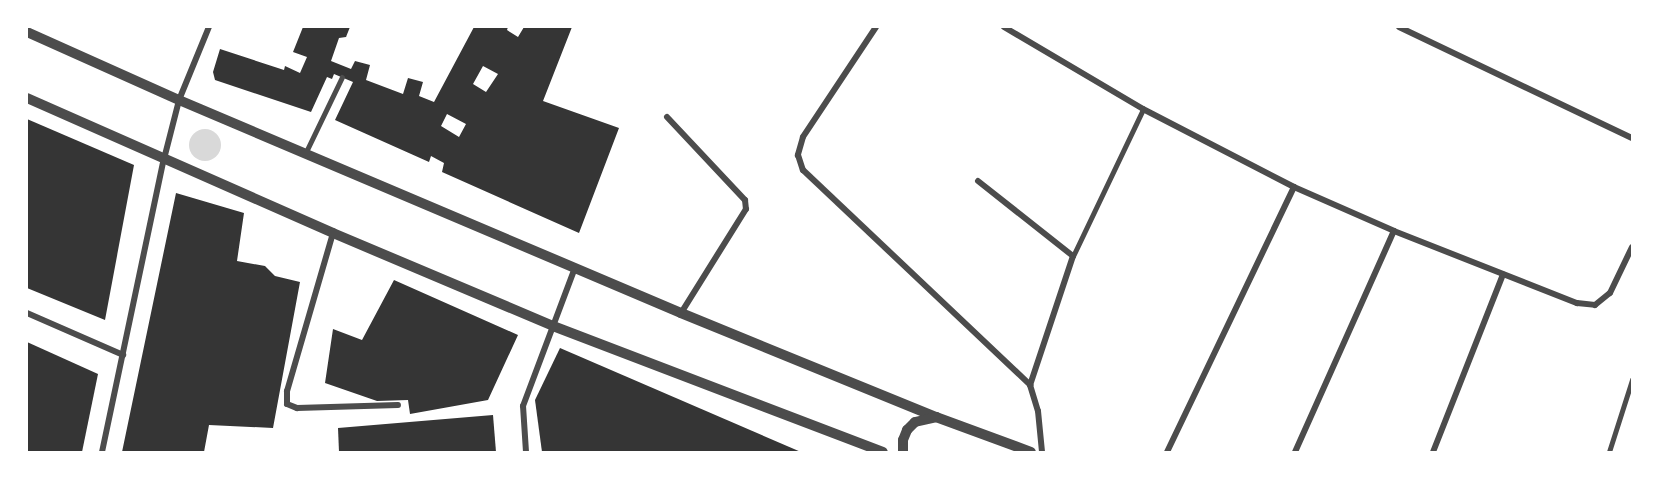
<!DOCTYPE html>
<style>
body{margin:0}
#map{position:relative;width:1659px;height:479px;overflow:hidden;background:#fff;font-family:"IBM Plex Sans",sans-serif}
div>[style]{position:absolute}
.water>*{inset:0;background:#d9d9d9}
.round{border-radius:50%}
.building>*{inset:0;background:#353535}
.service>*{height:4.5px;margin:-2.25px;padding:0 2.25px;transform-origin:2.25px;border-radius:2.25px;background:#4c4c4c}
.pedestrian>*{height:5px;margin:-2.5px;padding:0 2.5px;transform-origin:2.5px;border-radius:2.5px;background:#4c4c4c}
.minor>*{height:6px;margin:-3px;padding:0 3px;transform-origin:3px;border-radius:3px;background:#4c4c4c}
.tertiary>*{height:10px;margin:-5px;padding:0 5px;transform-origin:5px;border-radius:5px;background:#4c4c4c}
span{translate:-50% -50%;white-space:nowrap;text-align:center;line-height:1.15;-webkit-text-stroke:5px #fff;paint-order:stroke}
.frame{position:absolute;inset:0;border:28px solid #fff;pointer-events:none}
</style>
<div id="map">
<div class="water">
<div class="round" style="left:189px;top:129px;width:32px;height:32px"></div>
</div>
<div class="building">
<div style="clip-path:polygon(evenodd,303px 27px,350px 27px,346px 37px,339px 38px,331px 61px,351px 69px,355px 61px,370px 65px,366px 80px,403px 94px,408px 78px,423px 82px,419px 96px,434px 102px,474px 27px,508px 27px,507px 30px,518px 37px,524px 27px,572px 27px,543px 101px,619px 128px,579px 233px,442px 172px,444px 163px,431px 156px,429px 162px,335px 120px,353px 82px,334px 74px,332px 79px,327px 77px,311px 112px,215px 80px,213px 72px,220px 49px,284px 70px,285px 66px,300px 73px,307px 57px,293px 52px,303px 27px,483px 66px,498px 74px,486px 92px,473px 84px,483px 66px,303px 27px,447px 114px,466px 124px,459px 137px,441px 126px,447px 114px)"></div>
<div style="clip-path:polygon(27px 119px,134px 165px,105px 320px,27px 288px)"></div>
<div style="clip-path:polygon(176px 193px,244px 213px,237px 261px,265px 266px,275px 276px,300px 282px,273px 428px,209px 425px,204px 452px,122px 452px)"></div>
<div style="clip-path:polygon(394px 280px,518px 335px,488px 400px,410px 414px,408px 400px,377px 401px,325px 383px,333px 329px,362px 340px)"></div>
<div style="clip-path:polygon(27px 342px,98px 374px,82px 452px,27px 452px)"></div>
<div style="clip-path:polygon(560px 348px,801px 452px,542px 452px,535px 400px)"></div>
<div style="clip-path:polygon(493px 415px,496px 452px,339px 452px,338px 428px)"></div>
</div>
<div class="service">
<div style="left:305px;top:154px;width:85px;rotate:-64.3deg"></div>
<div style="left:1609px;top:452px;width:76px;rotate:-72.3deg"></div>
</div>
<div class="pedestrian">
<div style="left:1073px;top:256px;width:163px;rotate:-64.5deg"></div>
</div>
<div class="minor">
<div style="left:876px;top:27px;width:132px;rotate:123.6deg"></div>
<div style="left:803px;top:137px;width:19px;rotate:106deg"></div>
<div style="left:798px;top:155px;width:16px;rotate:72deg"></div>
<div style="left:803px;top:170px;width:313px;rotate:43.4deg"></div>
<div style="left:1004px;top:27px;width:161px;rotate:30.5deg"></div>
<div style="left:1143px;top:109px;width:170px;rotate:27.3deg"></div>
<div style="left:1294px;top:187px;width:109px;rotate:23.7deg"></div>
<div style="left:1394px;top:231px;width:197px;rotate:21.5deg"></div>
<div style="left:1577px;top:303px;width:18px;rotate:6deg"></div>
<div style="left:1595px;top:305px;width:19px;rotate:-39deg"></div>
<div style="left:1610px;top:293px;width:51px;rotate:-64.4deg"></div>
<div style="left:1399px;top:27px;width:258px;rotate:25.5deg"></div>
<div style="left:667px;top:117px;width:114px;rotate:46.8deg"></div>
<div style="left:745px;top:200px;width:9px;rotate:84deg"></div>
<div style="left:746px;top:209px;width:123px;rotate:122deg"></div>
<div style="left:978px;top:181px;width:121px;rotate:38.3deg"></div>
<div style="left:1073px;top:256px;width:136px;rotate:108.4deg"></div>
<div style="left:1030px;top:385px;width:27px;rotate:73deg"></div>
<div style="left:1038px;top:411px;width:41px;rotate:84.4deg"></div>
<div style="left:333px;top:233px;width:165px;rotate:106.2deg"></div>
<div style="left:287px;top:391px;width:13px;rotate:90deg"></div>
<div style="left:287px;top:404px;width:11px;rotate:22deg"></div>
<div style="left:297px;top:408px;width:101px;rotate:-1.7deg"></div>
<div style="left:27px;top:313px;width:105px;rotate:23.6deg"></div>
<div style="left:102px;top:452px;width:299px;rotate:-78.1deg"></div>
<div style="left:164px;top:159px;width:61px;rotate:-75.7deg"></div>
<div style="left:179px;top:100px;width:79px;rotate:-67.7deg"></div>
<div style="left:526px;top:452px;width:46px;rotate:-93.7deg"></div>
<div style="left:523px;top:406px;width:147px;rotate:-69.4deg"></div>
<div style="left:1167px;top:452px;width:294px;rotate:-64.4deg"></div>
<div style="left:1295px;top:452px;width:242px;rotate:-65.9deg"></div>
<div style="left:1433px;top:452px;width:191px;rotate:-68.5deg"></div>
</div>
<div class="tertiary">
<div style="left:27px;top:32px;width:167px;rotate:24.1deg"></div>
<div style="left:179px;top:100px;width:545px;rotate:22.99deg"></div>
<div style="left:681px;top:313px;width:275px;rotate:22.2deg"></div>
<div style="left:936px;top:417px;width:101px;rotate:20.2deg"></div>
<div style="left:27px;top:98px;width:334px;rotate:23.8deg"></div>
<div style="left:333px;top:233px;width:239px;rotate:22.9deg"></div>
<div style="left:553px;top:326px;width:353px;rotate:20.9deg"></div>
<div style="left:903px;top:452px;width:12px;rotate:-90deg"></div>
<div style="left:903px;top:440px;width:11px;rotate:-68deg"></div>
<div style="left:907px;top:430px;width:11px;rotate:-45deg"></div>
<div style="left:915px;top:422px;width:22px;rotate:-13deg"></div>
</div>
<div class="frame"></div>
</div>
